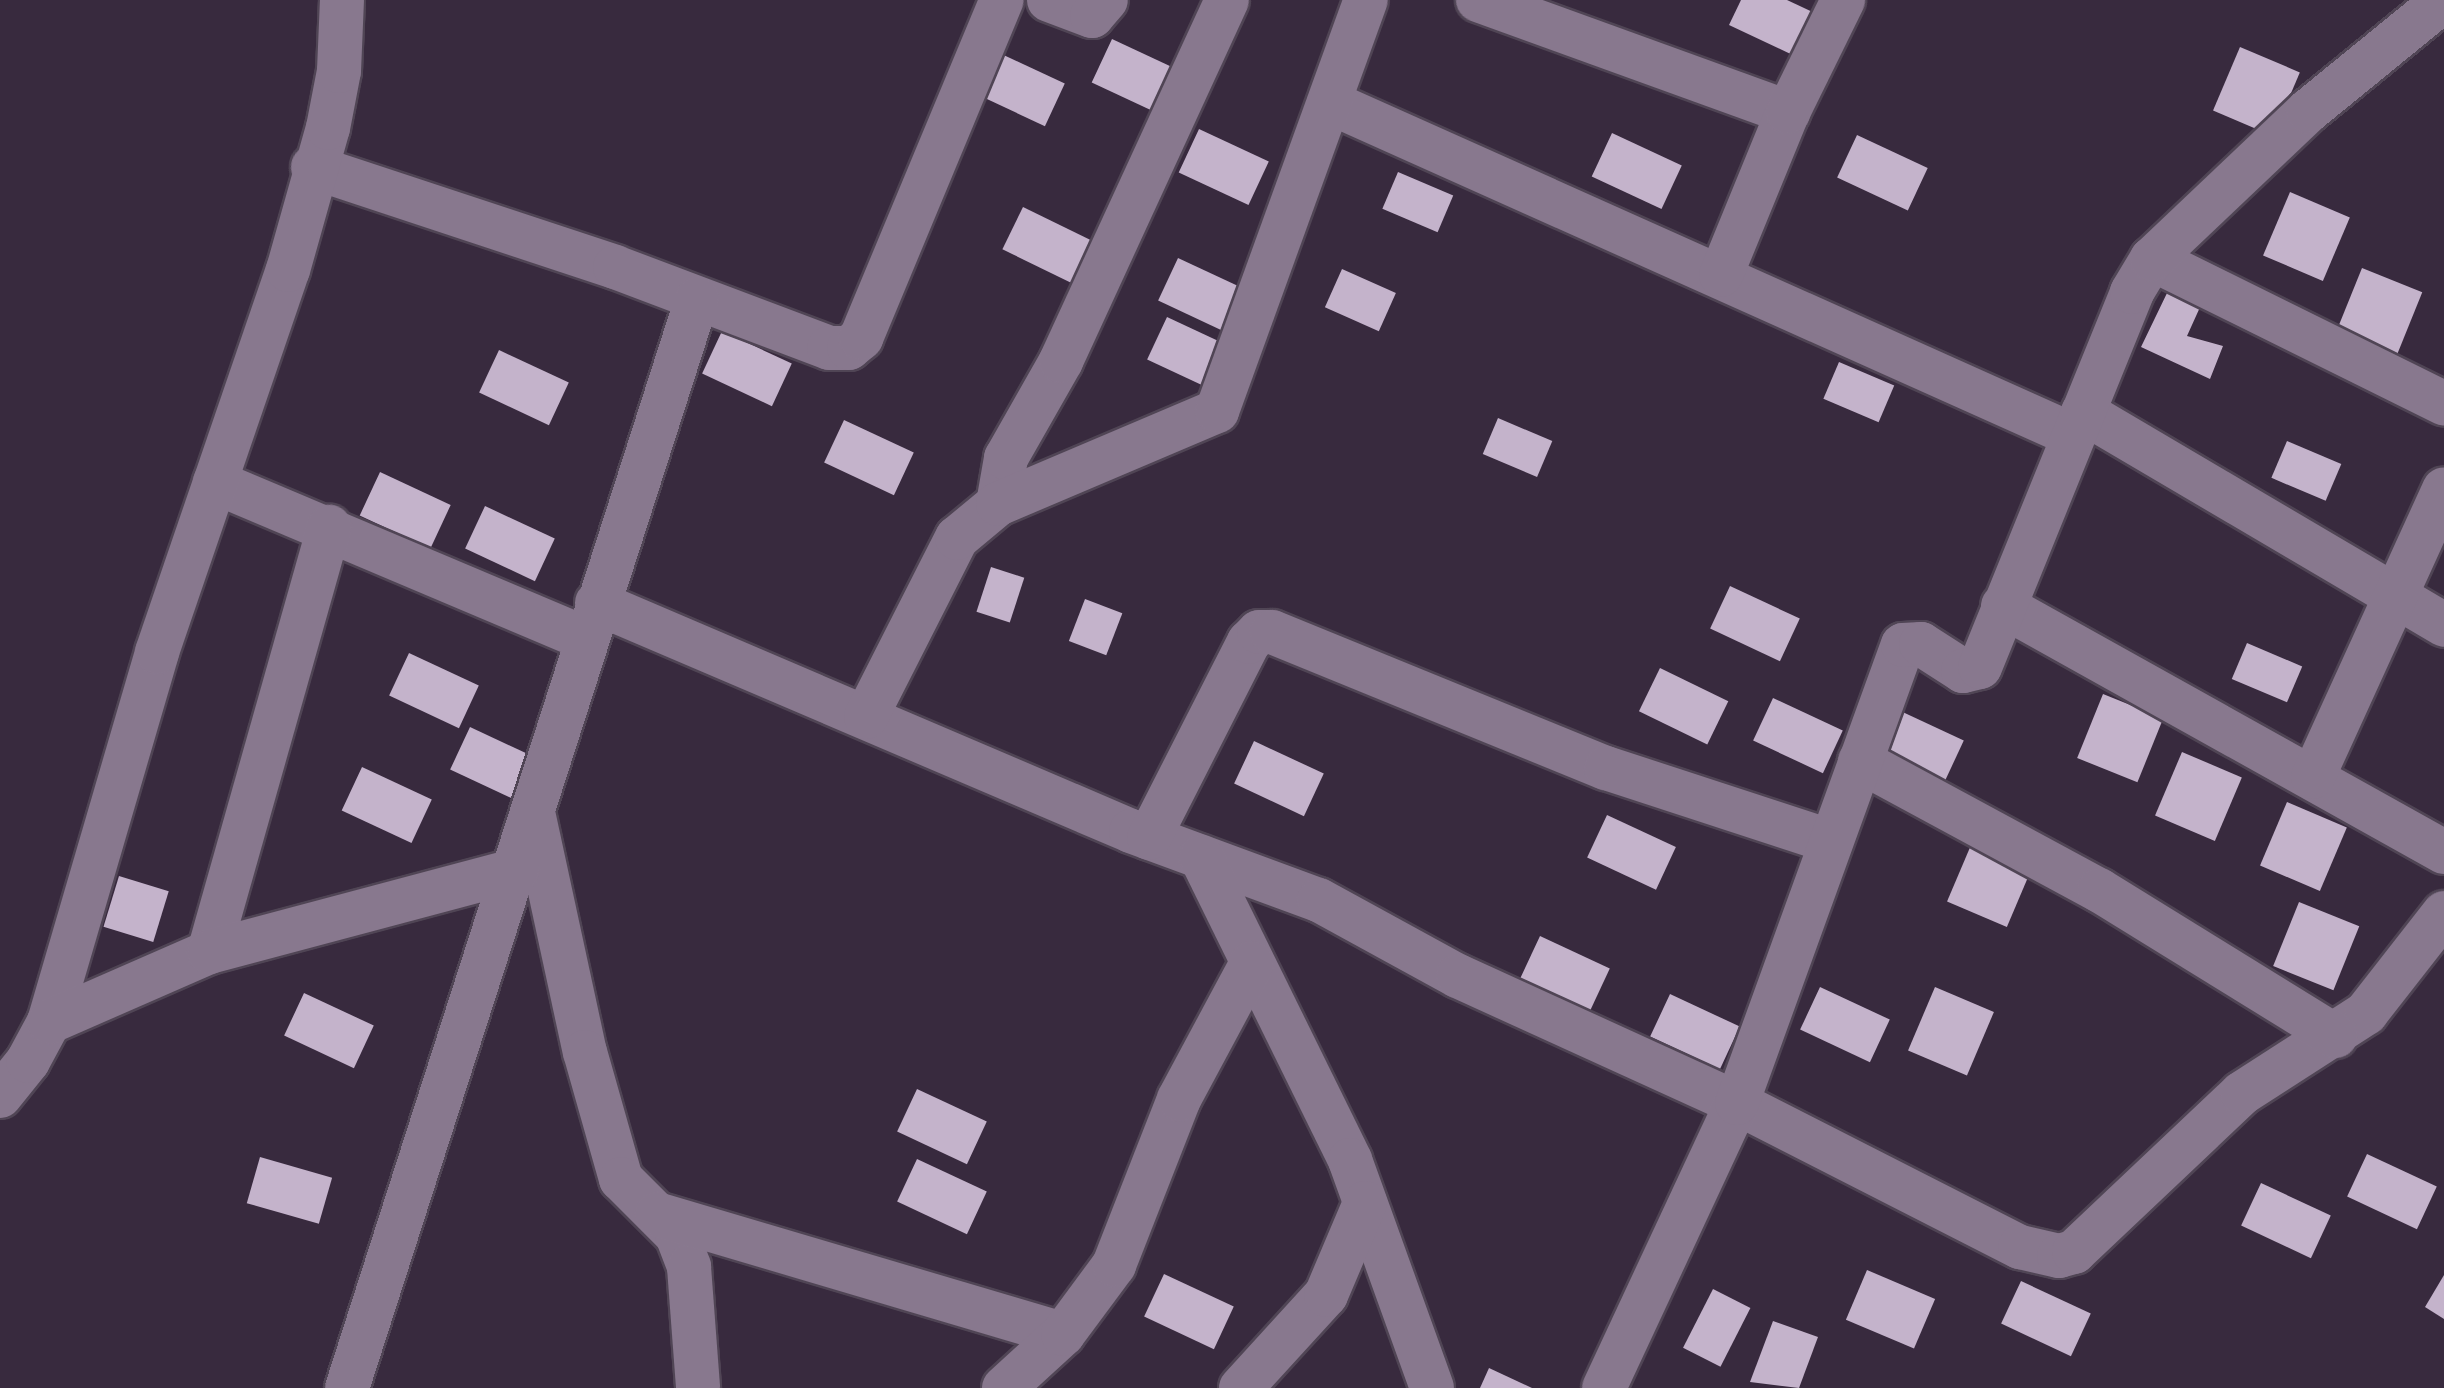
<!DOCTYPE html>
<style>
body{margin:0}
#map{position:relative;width:2444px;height:1388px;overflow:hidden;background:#382a3e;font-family:Rubik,sans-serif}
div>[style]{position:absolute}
.building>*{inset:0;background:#c4b3cb;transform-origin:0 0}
.roads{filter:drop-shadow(2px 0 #504555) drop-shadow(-2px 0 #504555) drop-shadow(0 2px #504555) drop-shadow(0 -2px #504555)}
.street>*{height:44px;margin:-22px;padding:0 22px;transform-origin:22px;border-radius:22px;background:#88788e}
span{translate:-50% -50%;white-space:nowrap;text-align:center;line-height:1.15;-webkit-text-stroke:8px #382a3e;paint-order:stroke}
</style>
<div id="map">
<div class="building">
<div style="clip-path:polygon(1741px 0,1787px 0,1819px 15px,1799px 58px,1729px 25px)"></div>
<div style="left:1112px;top:39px;width:78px;height:48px;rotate:25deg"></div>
<div style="left:2240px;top:47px;width:65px;height:69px;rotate:23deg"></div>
<div style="left:995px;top:51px;width:77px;height:47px;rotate:25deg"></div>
<div style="left:1199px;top:129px;width:77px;height:48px;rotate:25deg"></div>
<div style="left:1612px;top:133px;width:77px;height:48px;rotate:25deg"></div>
<div style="left:1857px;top:135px;width:78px;height:47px;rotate:25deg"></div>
<div style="left:1398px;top:172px;width:60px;height:40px;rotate:23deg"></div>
<div style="left:2290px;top:192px;width:65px;height:69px;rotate:23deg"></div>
<div style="left:1023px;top:207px;width:78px;height:47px;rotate:26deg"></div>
<div style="left:1178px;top:258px;width:77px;height:47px;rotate:25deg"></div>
<div style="left:2362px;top:268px;width:65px;height:69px;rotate:22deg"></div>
<div style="left:1342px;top:269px;width:59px;height:42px;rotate:24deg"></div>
<div style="clip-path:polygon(2168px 291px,2201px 305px,2187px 336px,2223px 346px,2210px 379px,2141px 347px)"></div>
<div style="left:1167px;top:317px;width:78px;height:47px;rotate:25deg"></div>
<div style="left:722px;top:331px;width:77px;height:47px;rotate:25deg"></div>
<div style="left:499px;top:350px;width:77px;height:47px;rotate:25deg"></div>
<div style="left:1839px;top:362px;width:60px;height:40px;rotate:23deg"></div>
<div style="left:1498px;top:418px;width:59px;height:39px;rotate:23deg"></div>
<div style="left:844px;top:420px;width:77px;height:47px;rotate:25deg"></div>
<div style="left:2287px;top:441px;width:59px;height:40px;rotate:23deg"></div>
<div style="left:380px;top:472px;width:78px;height:48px;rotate:25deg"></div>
<div style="left:485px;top:506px;width:77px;height:47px;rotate:25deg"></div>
<div style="left:991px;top:567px;width:35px;height:47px;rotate:18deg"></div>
<div style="left:1730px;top:586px;width:77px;height:47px;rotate:25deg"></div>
<div style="left:1085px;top:599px;width:40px;height:45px;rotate:21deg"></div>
<div style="left:2247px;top:643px;width:60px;height:39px;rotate:23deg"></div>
<div style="left:409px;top:653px;width:77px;height:47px;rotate:25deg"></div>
<div style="left:1660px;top:668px;width:76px;height:48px;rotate:26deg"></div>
<div style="left:2103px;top:694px;width:65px;height:69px;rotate:22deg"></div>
<div style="left:1773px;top:698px;width:77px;height:47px;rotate:25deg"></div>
<div style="left:1894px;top:708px;width:77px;height:48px;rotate:25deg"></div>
<div style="left:470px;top:727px;width:77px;height:47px;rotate:25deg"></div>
<div style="left:1254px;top:741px;width:77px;height:47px;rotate:25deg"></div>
<div style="left:2182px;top:752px;width:65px;height:69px;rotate:23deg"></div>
<div style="left:362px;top:767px;width:77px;height:48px;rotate:25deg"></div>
<div style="left:2287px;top:802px;width:65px;height:69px;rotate:23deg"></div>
<div style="left:1607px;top:815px;width:76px;height:47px;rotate:25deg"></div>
<div style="left:1974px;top:838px;width:65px;height:69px;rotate:23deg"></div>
<div style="left:119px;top:876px;width:52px;height:53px;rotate:17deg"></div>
<div style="left:2299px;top:902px;width:65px;height:69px;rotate:22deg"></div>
<div style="left:1540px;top:936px;width:77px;height:48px;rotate:25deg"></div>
<div style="left:1820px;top:987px;width:77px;height:47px;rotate:25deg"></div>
<div style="left:1935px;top:987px;width:64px;height:69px;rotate:23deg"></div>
<div style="left:304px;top:993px;width:77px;height:47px;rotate:25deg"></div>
<div style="left:1670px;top:994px;width:77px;height:47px;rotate:25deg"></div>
<div style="left:917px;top:1089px;width:77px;height:47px;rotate:25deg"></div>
<div style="left:2367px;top:1154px;width:77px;height:47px;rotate:25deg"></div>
<div style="left:260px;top:1157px;width:75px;height:48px;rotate:16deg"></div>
<div style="left:917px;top:1159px;width:77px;height:47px;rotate:25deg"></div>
<div style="left:2261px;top:1183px;width:77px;height:47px;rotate:25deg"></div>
<div style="left:1867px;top:1270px;width:74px;height:54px;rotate:23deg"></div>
<div style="left:1164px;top:1274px;width:77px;height:47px;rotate:25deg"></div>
<div style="clip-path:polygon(2444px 1275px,2444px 1319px,2425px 1307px)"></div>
<div style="left:2021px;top:1281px;width:77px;height:47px;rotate:25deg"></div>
<div style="left:1713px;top:1289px;width:42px;height:66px;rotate:27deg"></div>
<div style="clip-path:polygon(1773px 1321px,1818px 1337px,1799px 1388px,1750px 1382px)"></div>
<div style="clip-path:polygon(1489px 1368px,1532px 1388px,1480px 1388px)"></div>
</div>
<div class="roads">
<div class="street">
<div style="left:1049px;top:0;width:46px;rotate:20.4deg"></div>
<div style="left:1092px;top:16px;width:21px;rotate:-49deg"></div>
<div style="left:1478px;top:0;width:330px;rotate:19.9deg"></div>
<div style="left:1331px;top:103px;width:813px;rotate:24.11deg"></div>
<div style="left:313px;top:167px;width:318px;rotate:18.3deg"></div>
<div style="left:615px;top:267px;width:229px;rotate:20.7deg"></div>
<div style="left:829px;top:348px;width:20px"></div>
<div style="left:849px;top:348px;width:16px;rotate:-40deg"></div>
<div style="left:861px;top:338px;width:366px;rotate:-67.4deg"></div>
<div style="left:2152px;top:259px;width:326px;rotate:26.3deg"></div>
<div style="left:1721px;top:275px;width:176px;rotate:-67.7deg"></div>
<div style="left:1788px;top:112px;width:125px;rotate:-63.8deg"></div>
<div style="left:2083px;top:412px;width:419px;rotate:30.5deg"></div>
<div style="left:215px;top:482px;width:403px;rotate:22.9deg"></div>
<div style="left:998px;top:504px;width:47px;rotate:-80.1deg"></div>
<div style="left:1006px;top:458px;width:112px;rotate:-60.4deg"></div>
<div style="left:1061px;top:361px;width:397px;rotate:-65.3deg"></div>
<div style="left:597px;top:603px;width:581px;rotate:23.12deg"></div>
<div style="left:1131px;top:831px;width:200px;rotate:20.2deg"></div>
<div style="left:1319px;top:900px;width:158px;rotate:28.7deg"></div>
<div style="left:1458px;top:976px;width:307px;rotate:24.5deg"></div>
<div style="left:1737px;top:1103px;width:318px;rotate:27deg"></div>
<div style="left:2020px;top:1247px;width:40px;rotate:13deg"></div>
<div style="left:2059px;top:1256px;width:16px;rotate:-15deg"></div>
<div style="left:2074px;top:1252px;width:231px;rotate:-43.4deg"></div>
<div style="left:2242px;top:1093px;width:148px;rotate:-32.8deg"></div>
<div style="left:2366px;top:1013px;width:127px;rotate:-52deg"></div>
<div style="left:2003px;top:606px;width:505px;rotate:29.15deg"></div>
<div style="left:866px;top:717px;width:201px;rotate:-63.1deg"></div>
<div style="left:957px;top:538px;width:53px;rotate:-39.7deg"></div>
<div style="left:998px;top:504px;width:238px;rotate:-23deg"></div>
<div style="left:1217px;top:411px;width:437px;rotate:-70.1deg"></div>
<div style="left:1860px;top:761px;width:272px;rotate:28.4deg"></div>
<div style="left:2099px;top:890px;width:278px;rotate:31.7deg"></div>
<div style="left:2313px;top:777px;width:316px;rotate:-65.5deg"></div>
<div style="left:534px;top:817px;width:240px;rotate:77.8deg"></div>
<div style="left:585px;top:1052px;width:132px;rotate:74.2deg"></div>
<div style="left:621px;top:1179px;width:79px;rotate:45deg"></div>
<div style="left:677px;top:1235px;width:34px;rotate:69deg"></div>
<div style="left:689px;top:1267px;width:121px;rotate:85.7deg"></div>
<div style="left:1149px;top:838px;width:220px;rotate:-63deg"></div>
<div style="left:1249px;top:642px;width:14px;rotate:-45deg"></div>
<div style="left:1259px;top:632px;width:13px"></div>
<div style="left:1272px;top:632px;width:361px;rotate:22.2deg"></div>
<div style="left:1606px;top:768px;width:236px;rotate:18.1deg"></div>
<div style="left:1201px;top:857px;width:338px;rotate:63.8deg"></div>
<div style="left:1350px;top:1160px;width:242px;rotate:70.2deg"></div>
<div style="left:209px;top:952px;width:442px;rotate:-74.2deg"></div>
<div style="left:49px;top:1022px;width:385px;rotate:-73.7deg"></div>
<div style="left:157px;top:652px;width:404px;rotate:-71.1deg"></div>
<div style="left:288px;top:270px;width:148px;rotate:-74.3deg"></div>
<div style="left:328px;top:128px;width:58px;rotate:-79.1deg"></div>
<div style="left:339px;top:71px;width:71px;rotate:-87.6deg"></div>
<div style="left:0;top:1096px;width:45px;rotate:-51.3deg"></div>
<div style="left:28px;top:1061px;width:44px;rotate:-61.7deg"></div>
<div style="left:49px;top:1022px;width:175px;rotate:-23.6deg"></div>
<div style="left:209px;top:952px;width:319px;rotate:-14.9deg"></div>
<div style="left:657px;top:1214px;width:423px;rotate:16.5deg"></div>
<div style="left:347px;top:1388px;width:1144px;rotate:-72.18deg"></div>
<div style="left:1004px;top:1388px;width:80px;rotate:-42.5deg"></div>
<div style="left:1063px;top:1334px;width:86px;rotate:-53.5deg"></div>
<div style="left:1114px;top:1265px;width:178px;rotate:-68.6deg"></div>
<div style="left:1179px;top:1099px;width:154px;rotate:-61.8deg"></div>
<div style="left:1241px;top:1388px;width:126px;rotate:-47.6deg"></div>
<div style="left:1326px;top:1295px;width:100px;rotate:-67deg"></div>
<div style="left:1604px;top:1388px;width:315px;rotate:-65deg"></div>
<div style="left:1737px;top:1103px;width:487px;rotate:-70.1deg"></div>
<div style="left:1903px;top:645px;width:18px;rotate:-3deg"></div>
<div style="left:1921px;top:644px;width:50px;rotate:32.7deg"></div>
<div style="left:1963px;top:671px;width:17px;rotate:-13deg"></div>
<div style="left:1980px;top:667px;width:405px;rotate:-67.9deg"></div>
<div style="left:2132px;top:292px;width:39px;rotate:-59deg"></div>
<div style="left:2152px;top:259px;width:215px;rotate:-43.5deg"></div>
<div style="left:2308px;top:111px;width:176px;rotate:-39.2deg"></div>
</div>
</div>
</div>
